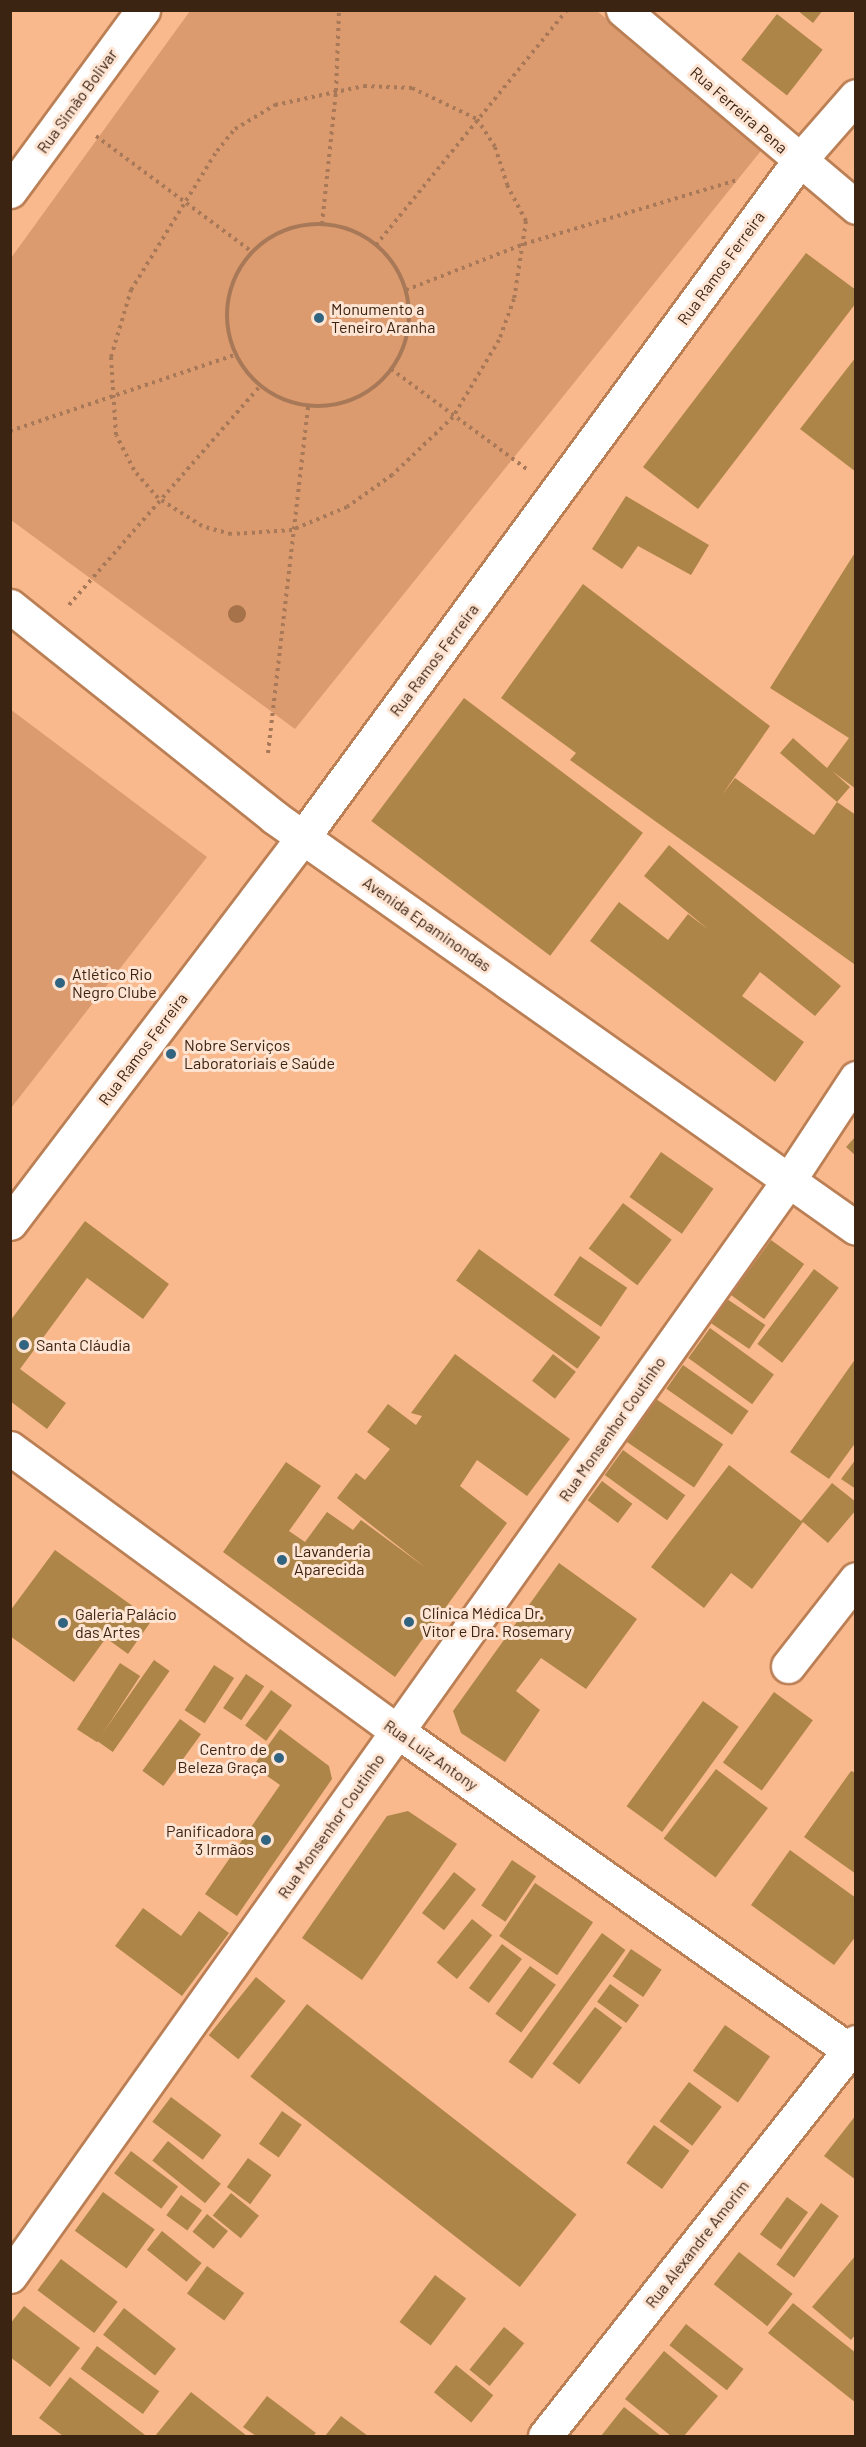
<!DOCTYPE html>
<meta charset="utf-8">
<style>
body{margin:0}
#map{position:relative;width:866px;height:2447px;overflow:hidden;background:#f9b98d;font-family:Barlow,sans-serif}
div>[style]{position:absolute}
.green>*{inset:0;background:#dc9b6e}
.building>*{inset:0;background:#ae8548;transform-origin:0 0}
.path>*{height:4px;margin-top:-2px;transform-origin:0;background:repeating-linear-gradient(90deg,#a87958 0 3px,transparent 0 7.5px)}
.path>.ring{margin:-2px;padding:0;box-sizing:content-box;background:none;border:4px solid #a87958;border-radius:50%}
.roads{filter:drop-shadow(2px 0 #bb7f55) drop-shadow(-2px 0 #bb7f55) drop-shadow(0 2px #bb7f55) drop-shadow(0 -2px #bb7f55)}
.minor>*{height:33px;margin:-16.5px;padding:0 16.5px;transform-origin:16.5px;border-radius:16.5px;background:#fff}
.tertiary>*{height:33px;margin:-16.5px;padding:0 16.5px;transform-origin:16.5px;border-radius:16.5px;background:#fff}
.secondary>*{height:33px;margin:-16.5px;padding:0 16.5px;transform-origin:16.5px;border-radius:16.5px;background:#fff}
.trees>*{width:18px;height:18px;margin:-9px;border-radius:50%;background:#a6724a}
.dots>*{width:16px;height:16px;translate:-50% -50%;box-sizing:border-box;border:3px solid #fee4d2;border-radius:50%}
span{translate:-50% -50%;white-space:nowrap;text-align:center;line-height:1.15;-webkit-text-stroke:6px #fee4d2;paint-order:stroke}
.street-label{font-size:16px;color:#3c2412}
.poi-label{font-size:16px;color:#3c2412}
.left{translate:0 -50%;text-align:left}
.right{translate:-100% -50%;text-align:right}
.frame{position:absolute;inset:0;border:12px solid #3c2412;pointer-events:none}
</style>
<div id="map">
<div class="green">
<div style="clip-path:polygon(190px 11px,597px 11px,764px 147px,295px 729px,11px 520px,11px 258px)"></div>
<div style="clip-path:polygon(10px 709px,207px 857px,11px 1108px,10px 1108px)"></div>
</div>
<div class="building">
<div style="clip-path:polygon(797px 10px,823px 10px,813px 23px)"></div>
<div style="left:777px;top:14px;width:58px;height:58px;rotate:38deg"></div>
<div style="clip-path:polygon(806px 253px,856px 290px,856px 303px,698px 509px,643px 467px)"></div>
<div style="clip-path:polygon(856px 357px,856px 472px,800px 429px)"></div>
<div style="clip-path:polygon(626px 496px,709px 545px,691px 575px,638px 546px,622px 569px,592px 549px)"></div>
<div style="clip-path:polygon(856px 551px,856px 789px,832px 771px,850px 787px,837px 802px,780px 753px,793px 738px,827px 768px,849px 738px,770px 688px)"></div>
<div style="clip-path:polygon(583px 584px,770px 726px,722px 795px,735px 778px,814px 835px,837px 802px,856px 815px,854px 964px,570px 760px,576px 753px,501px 698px)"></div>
<div style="left:464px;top:698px;width:224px;height:154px;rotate:37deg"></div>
<div style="clip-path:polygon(669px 845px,841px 986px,815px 1016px,760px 972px,742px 996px,804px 1042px,775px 1082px,590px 941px,619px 902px,668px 940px,688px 914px,709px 930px,644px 876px)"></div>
<div style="clip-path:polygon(856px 1136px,856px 1156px,846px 1147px)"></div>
<div style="left:661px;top:1152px;width:64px;height:55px;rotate:35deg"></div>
<div style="left:623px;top:1203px;width:61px;height:57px;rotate:37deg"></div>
<div style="clip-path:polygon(85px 1221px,169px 1284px,143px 1319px,87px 1278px,20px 1369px,66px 1403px,47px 1429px,10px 1401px,10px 1321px)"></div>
<div style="left:771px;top:1240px;width:41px;height:68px;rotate:36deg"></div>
<div style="left:479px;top:1249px;width:150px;height:39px;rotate:36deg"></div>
<div style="left:580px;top:1256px;width:57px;height:47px;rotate:34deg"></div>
<div style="left:814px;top:1269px;width:31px;height:94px;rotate:37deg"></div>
<div style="left:724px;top:1297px;width:50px;height:29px;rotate:34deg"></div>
<div style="left:710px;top:1328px;width:79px;height:37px;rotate:36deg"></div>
<div style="clip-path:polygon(455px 1354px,570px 1439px,527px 1496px,477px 1460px,460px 1486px,507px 1523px,395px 1677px,223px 1552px,286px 1462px,321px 1486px,289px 1531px,305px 1542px,327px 1512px,353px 1530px,361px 1520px,426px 1568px,337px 1498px,356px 1473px,365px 1480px,390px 1449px,367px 1432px,388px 1404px,416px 1425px,422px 1416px,411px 1413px)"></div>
<div style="left:553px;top:1354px;width:29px;height:34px;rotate:38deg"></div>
<div style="clip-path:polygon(856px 1358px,856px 1442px,829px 1479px,790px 1452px)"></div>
<div style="left:683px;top:1365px;width:80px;height:29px;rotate:35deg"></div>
<div style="left:656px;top:1399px;width:81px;height:52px;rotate:34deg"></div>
<div style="left:623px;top:1450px;width:77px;height:31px;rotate:36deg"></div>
<div style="clip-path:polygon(856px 1459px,856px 1489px,841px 1479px)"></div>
<div style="clip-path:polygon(729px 1465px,801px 1521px,832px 1483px,856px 1502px,856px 1510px,828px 1543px,803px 1522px,752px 1589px,731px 1573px,704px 1608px,651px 1567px)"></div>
<div style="left:602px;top:1481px;width:38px;height:24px;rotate:37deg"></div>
<div style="clip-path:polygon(55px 1550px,152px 1620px,128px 1654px,106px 1638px,74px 1682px,10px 1636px,10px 1611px)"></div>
<div style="clip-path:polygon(559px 1563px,637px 1619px,586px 1689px,541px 1658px,516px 1691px,540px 1710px,505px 1762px,461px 1733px,453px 1711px)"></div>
<div style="left:154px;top:1660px;width:19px;height:99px;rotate:35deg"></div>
<div style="left:120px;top:1663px;width:24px;height:79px;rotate:33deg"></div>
<div style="left:214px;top:1665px;width:24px;height:54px;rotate:33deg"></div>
<div style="left:246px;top:1674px;width:22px;height:41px;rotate:34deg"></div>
<div style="left:271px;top:1690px;width:26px;height:44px;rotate:36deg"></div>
<div style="left:774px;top:1692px;width:48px;height:87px;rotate:36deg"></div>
<div style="left:703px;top:1701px;width:44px;height:130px;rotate:36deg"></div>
<div style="left:180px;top:1719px;width:26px;height:64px;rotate:36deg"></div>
<div style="clip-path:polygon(280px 1729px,329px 1766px,332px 1779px,237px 1916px,205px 1894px,280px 1785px,253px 1766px)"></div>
<div style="left:716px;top:1769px;width:65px;height:87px;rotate:37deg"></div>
<div style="clip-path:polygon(851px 1771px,856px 1773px,856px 1874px,804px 1837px)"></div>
<div style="clip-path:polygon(408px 1811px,457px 1844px,362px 1980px,302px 1938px,387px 1816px)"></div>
<div style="clip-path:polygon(790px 1850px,856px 1898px,856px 1936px,834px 1965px,751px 1905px)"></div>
<div style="left:512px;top:1860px;width:29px;height:55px;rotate:34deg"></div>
<div style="left:454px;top:1872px;width:28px;height:52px;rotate:38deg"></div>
<div style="left:535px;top:1883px;width:70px;height:64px;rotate:34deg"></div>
<div style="clip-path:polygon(143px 1908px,181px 1936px,199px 1911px,229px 1933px,182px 1996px,115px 1946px)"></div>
<div style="left:472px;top:1919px;width:26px;height:56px;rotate:39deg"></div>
<div style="left:602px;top:1933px;width:29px;height:159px;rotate:36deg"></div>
<div style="left:502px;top:1944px;width:25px;height:55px;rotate:37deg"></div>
<div style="left:631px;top:1949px;width:37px;height:33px;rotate:34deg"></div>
<div style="left:530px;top:1966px;width:32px;height:59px;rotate:36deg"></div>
<div style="left:256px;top:1977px;width:38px;height:75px;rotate:39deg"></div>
<div style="left:610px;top:1984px;width:36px;height:22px;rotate:36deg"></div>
<div style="left:307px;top:2004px;width:342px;height:92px;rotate:38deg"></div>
<div style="left:595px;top:2007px;width:34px;height:71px;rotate:37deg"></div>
<div style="left:725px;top:2025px;width:55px;height:56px;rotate:35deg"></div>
<div style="left:689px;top:2082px;width:41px;height:49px;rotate:37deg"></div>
<div style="left:171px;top:2097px;width:63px;height:31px;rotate:37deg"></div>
<div style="left:282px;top:2111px;width:24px;height:40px;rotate:35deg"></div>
<div style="clip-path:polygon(856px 2115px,856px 2180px,824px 2156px)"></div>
<div style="left:654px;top:2125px;width:44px;height:47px;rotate:36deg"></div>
<div style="left:168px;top:2141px;width:68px;height:25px;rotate:39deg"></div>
<div style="left:131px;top:2151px;width:59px;height:28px;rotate:37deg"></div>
<div style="left:248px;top:2158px;width:29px;height:36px;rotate:36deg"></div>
<div style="left:103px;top:2192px;width:64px;height:48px;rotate:36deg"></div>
<div style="left:231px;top:2193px;width:36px;height:29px;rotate:39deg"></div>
<div style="left:181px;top:2195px;width:26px;height:25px;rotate:36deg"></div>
<div style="left:787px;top:2197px;width:26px;height:46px;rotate:36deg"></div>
<div style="left:821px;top:2203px;width:22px;height:76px;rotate:36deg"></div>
<div style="left:207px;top:2214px;width:27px;height:23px;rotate:39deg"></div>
<div style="left:162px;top:2231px;width:51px;height:24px;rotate:39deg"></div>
<div style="left:739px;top:2252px;width:68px;height:41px;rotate:38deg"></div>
<div style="clip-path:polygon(856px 2255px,856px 2334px,851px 2340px,812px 2307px)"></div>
<div style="left:61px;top:2259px;width:71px;height:39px;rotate:37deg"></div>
<div style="left:207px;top:2266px;width:46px;height:34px;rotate:36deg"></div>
<div style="left:435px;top:2275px;width:39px;height:59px;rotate:37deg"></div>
<div style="clip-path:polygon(793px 2303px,856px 2353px,856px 2403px,768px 2333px)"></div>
<div style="clip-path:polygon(24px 2306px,80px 2348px,50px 2387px,10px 2357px,10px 2324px)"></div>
<div style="left:124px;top:2308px;width:66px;height:34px;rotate:38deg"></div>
<div style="left:686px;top:2324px;width:73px;height:27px;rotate:38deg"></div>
<div style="left:504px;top:2327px;width:26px;height:55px;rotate:39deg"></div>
<div style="left:97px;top:2346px;width:77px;height:28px;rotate:36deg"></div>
<div style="clip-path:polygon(664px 2351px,718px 2396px,684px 2436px,671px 2436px,625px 2399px)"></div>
<div style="left:456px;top:2365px;width:48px;height:35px;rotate:39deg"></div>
<div style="clip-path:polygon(70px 2377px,145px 2435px,144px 2436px,63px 2436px,39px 2418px)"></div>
<div style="clip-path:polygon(191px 2392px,247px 2436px,155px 2436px)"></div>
<div style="clip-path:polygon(267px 2396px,316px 2433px,313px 2436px,256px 2436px,243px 2427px)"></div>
<div style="clip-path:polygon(624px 2407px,661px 2436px,601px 2436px)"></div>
<div style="clip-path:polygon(341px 2416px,368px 2436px,325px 2436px)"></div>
</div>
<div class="path">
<div style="left:364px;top:86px;width:48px;rotate:2.4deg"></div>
<div style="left:412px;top:88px;width:72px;rotate:25.5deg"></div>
<div style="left:477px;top:119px;width:33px;rotate:57deg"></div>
<div style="left:495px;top:147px;width:40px;rotate:72deg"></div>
<div style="left:507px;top:185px;width:41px;rotate:62.2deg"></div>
<div style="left:526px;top:221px;width:79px;rotate:98.7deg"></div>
<div style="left:514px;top:299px;width:44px;rotate:110.1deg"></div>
<div style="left:499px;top:340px;width:90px;rotate:120.9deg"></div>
<div style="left:453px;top:417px;width:84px;rotate:136.4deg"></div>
<div style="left:392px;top:475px;width:55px;rotate:144.6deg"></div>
<div style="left:347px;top:507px;width:60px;rotate:157.3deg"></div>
<div style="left:292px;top:530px;width:61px;rotate:176.2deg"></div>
<div style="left:231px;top:534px;width:30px;rotate:-165deg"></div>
<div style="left:202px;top:526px;width:52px;rotate:-147.5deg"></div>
<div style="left:158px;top:498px;width:37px;rotate:-131deg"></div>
<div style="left:134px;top:470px;width:39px;rotate:-117deg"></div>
<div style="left:116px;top:435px;width:78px;rotate:-93.7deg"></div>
<div style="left:111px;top:357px;width:70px;rotate:-73.4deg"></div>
<div style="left:131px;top:290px;width:163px;rotate:-58.3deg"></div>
<div style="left:217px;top:151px;width:28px;rotate:-51deg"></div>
<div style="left:235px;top:129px;width:47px;rotate:-31deg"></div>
<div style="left:275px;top:105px;width:91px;rotate:-12.1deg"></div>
<div style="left:96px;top:136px;width:194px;rotate:36.6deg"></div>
<div style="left:322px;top:224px;width:134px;rotate:-84deg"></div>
<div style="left:336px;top:91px;width:81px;rotate:-87.9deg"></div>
<div class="ring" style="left:227px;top:224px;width:178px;height:178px"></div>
<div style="left:376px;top:245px;width:303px;rotate:-50.9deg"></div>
<div style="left:406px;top:290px;width:127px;rotate:-21.3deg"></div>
<div style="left:524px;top:244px;width:223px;rotate:-16.7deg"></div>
<div style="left:391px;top:369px;width:170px;rotate:36.4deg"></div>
<div style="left:10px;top:431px;width:237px;rotate:-18.7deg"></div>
<div style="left:69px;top:605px;width:291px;rotate:-48.9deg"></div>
<div style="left:268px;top:753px;width:349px;rotate:-83.4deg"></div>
</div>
<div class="roads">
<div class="minor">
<div style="left:10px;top:191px;width:225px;rotate:-53.7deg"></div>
<div style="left:788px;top:1666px;width:110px;rotate:-52deg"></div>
<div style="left:10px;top:2276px;width:1345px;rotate:-54.6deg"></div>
<div style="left:789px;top:1180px;width:122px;rotate:-56.7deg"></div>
</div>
<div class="tertiary">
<div style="left:623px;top:10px;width:305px;rotate:40.2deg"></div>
<div style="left:10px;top:606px;width:338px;rotate:38.6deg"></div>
<div style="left:274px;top:817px;width:712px;rotate:35.23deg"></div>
<div style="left:10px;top:1223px;width:485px;rotate:-52.8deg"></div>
<div style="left:303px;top:837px;width:838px;rotate:-53.73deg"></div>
<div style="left:799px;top:161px;width:86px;rotate:-48.8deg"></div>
<div style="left:545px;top:2436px;width:502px;rotate:-51.71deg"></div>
</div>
<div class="secondary">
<div style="left:10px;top:1448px;width:479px;rotate:36.2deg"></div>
<div style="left:397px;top:1731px;width:562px;rotate:35.22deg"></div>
</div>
</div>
<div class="trees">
<div style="left:237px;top:614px"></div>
</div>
<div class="dots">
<div style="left:319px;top:318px;background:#316481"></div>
<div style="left:60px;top:983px;background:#316481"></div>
<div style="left:171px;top:1054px;background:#316481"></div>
<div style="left:24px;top:1345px;background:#316481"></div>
<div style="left:282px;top:1560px;background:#316481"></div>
<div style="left:409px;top:1622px;background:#316481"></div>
<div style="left:63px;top:1623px;background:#316481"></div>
<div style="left:279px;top:1758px;background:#316481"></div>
<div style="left:266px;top:1840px;background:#316481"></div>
</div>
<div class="street-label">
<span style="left:77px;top:101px;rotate:-54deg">Rua Simão Bolivar</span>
<span style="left:739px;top:110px;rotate:41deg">Rua Ferreira Pena</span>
<span style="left:721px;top:268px;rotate:-54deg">Rua Ramos Ferreira</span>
<span style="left:434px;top:660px;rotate:-53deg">Rua Ramos Ferreira</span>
<span style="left:427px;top:924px;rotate:35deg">Avenida Epaminondas</span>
<span style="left:143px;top:1049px;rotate:-53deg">Rua Ramos Ferreira</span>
<span style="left:612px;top:1429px;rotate:-55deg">Rua Monsenhor Coutinho</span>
<span style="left:431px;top:1755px;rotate:35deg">Rua Luiz Antony</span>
<span style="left:331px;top:1826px;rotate:-55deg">Rua Monsenhor Coutinho</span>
<span style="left:697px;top:2244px;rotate:-52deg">Rua Alexandre Amorim</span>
</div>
<div class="poi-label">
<span class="left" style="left:331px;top:318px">Monumento a<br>Teneiro Aranha</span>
<span class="left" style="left:72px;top:983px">Atlético Rio<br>Negro Clube</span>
<span class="left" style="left:184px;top:1054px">Nobre Serviços<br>Laboratoriais e Saúde</span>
<span class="left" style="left:36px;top:1345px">Santa Cláudia</span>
<span class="left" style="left:294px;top:1560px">Lavanderia<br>Aparecida</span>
<span class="left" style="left:422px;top:1622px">Clinica Médica Dr.<br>Vitor e Dra. Rosemary</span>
<span class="left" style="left:75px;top:1623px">Galeria Palácio<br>das Artes</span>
<span class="right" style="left:267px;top:1758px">Centro de<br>Beleza Graça</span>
<span class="right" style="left:254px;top:1840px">Panificadora<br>3 Irmãos</span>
</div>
<div class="frame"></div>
</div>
